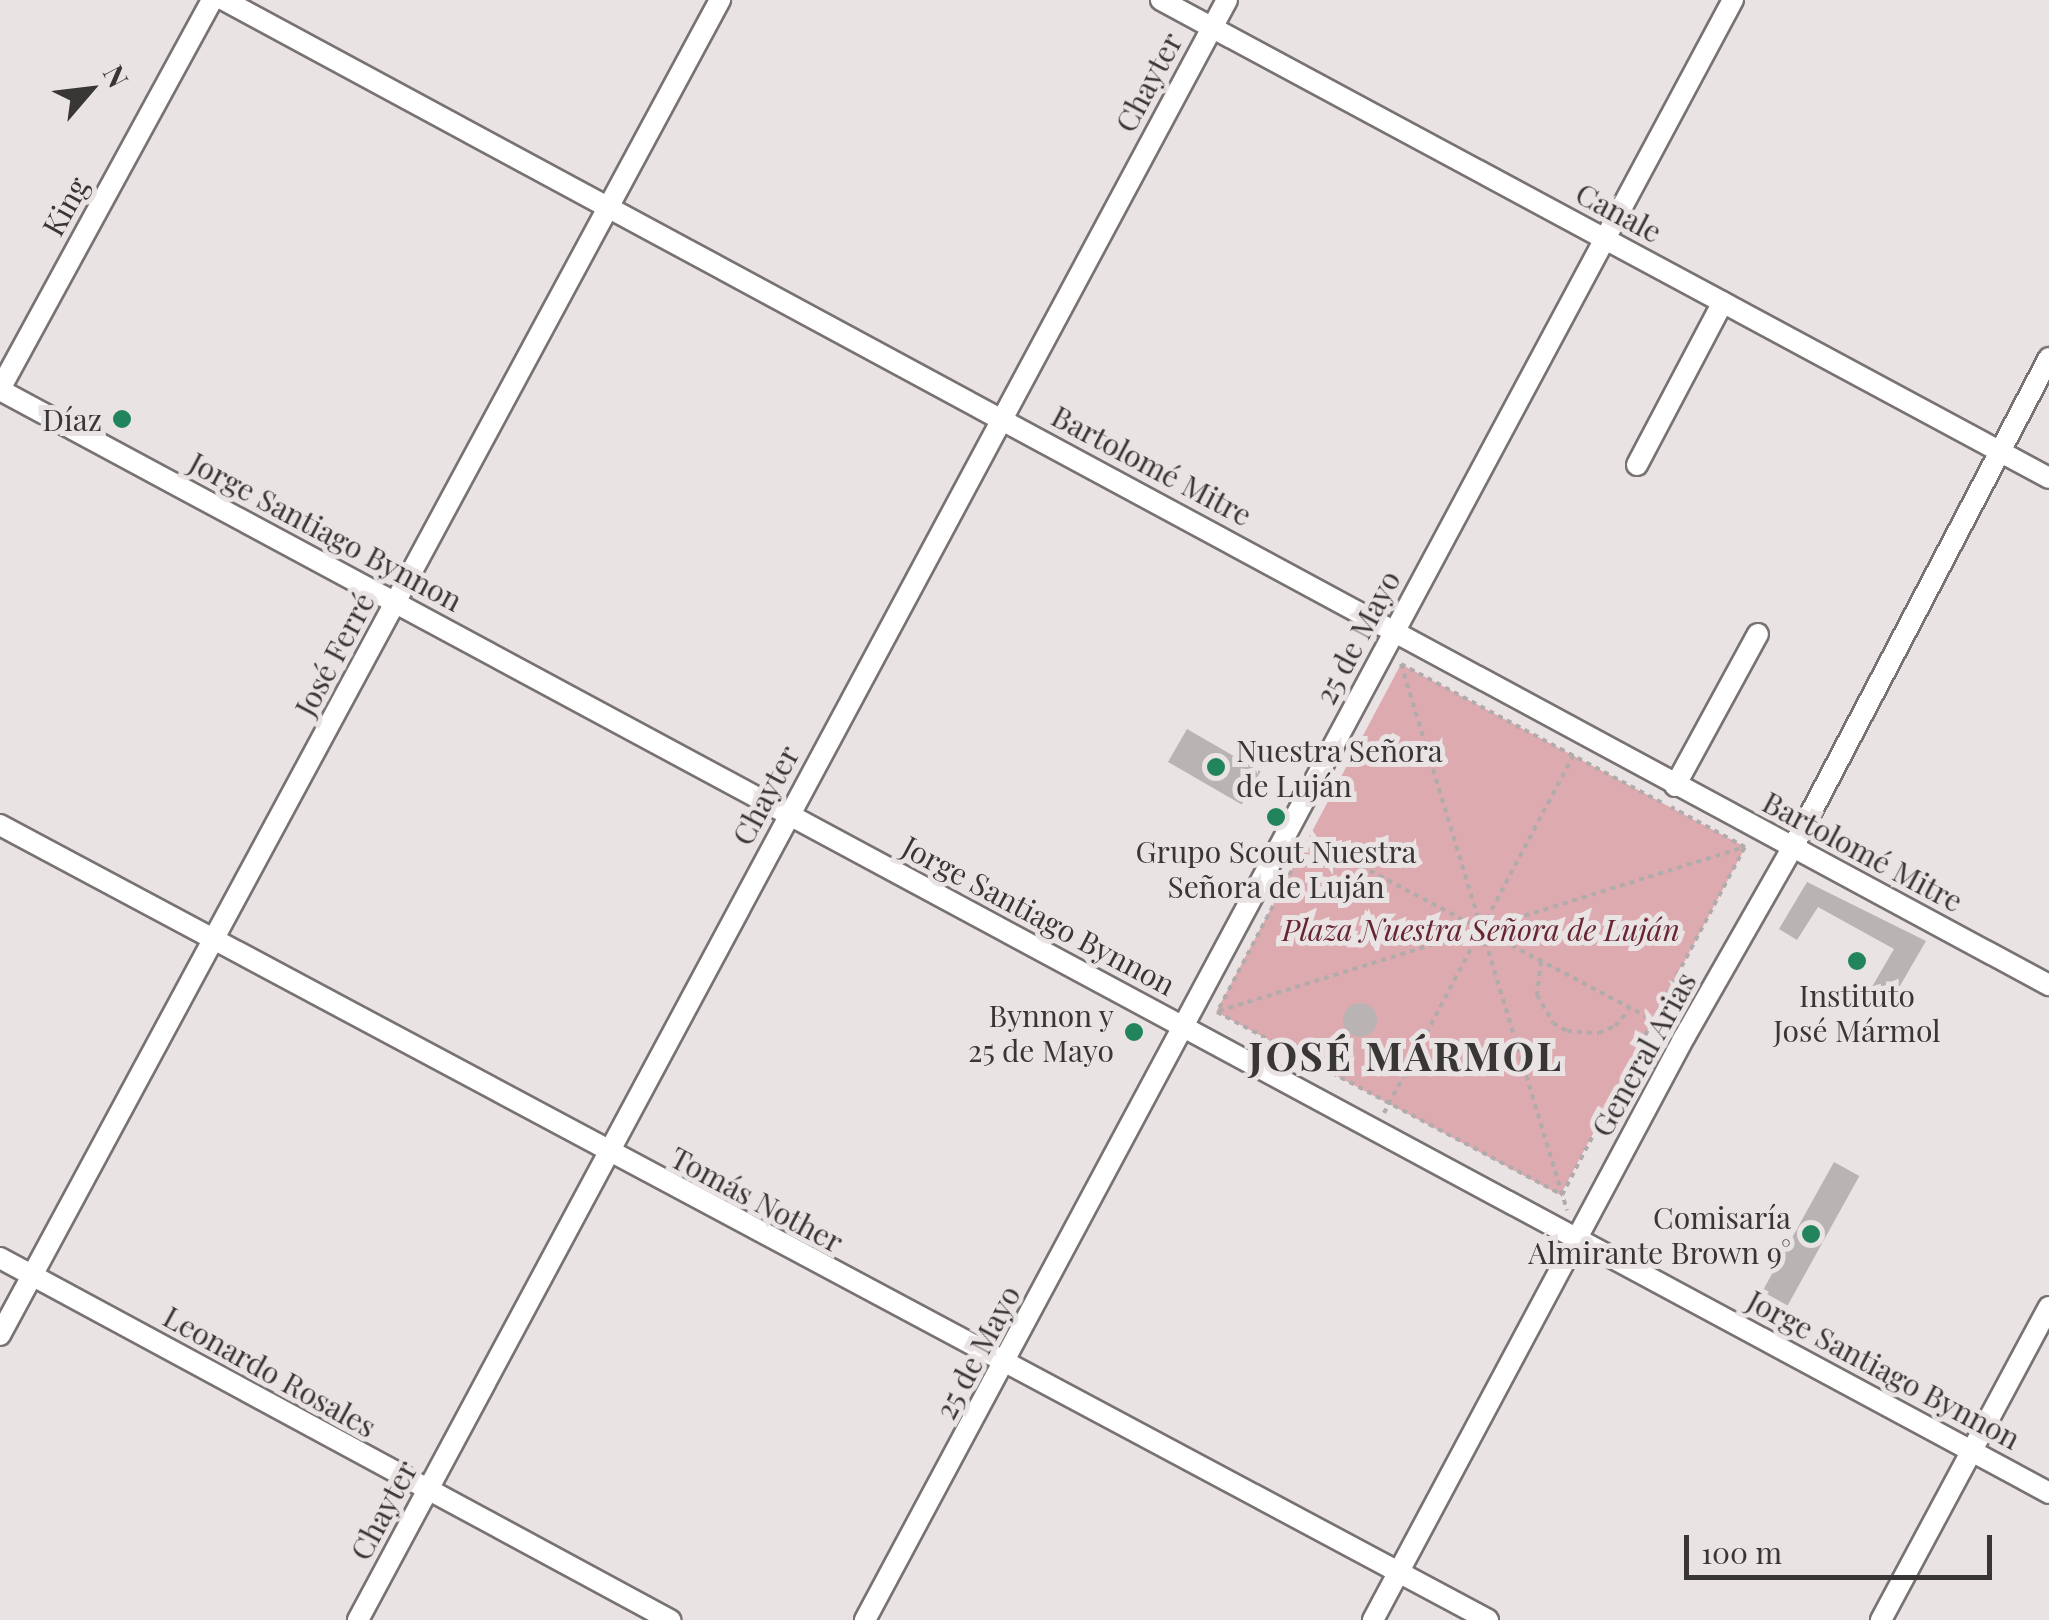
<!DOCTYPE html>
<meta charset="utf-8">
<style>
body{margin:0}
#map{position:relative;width:2049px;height:1620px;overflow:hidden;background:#eae3e4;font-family:"Playfair Display",serif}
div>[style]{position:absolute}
.green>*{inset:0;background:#ddaaaf;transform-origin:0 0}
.building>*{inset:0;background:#bab3b4;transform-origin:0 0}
.round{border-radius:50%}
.path>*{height:4px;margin-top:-2px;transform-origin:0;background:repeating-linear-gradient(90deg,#b1abac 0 5px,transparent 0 10px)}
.roads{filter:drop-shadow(2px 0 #787272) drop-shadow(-2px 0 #787272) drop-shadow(0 2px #787272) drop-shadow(0 -2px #787272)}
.minor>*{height:20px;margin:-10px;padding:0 10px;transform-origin:10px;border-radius:10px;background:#fff}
.dots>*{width:28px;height:28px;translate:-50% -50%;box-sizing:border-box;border:5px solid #eae3e4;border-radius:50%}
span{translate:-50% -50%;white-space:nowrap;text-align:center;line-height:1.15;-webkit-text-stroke:10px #eae3e4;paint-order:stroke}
.street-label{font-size:30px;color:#393636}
.poi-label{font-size:30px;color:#393636}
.right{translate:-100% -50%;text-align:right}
.left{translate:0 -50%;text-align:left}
.park-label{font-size:30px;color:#672531;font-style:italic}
.district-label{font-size:40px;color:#393636;font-weight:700;letter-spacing:2.5px}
.north{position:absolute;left:40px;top:40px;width:100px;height:100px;-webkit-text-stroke:8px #eae3e4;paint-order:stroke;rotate:62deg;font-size:28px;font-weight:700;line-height:40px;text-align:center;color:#393636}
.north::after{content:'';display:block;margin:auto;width:35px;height:45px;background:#393636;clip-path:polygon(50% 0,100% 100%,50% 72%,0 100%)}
.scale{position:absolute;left:1684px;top:1535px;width:308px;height:45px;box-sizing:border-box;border:5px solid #393636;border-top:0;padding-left:12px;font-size:30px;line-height:35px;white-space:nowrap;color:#393636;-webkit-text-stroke:8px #eae3e4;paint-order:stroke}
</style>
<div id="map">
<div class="green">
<div style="left:1401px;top:664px;width:390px;height:394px;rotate:28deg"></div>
</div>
<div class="building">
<div style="left:1187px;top:729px;width:85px;height:38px;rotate:30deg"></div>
<div style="clip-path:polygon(1807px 882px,1926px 941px,1890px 1003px,1869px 992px,1894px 949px,1818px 907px,1797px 940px,1779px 929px)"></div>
<div class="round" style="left:1343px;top:1003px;width:34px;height:34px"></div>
<div style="left:1834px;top:1162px;width:29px;height:148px;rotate:29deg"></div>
</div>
<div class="path">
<div style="left:1401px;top:664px;width:296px;rotate:28deg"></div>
<div style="left:1401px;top:664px;width:571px;rotate:73.09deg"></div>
<div style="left:1308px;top:838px;width:406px;rotate:27.8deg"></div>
<div style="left:1301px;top:853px;width:180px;rotate:117.8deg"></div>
<div style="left:1217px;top:1012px;width:391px;rotate:27.9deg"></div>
<div style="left:1562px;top:1195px;width:186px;rotate:-62.5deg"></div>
<div style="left:1541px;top:961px;width:34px;rotate:97deg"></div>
<div style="left:1537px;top:995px;width:32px;rotate:60deg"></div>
<div style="left:1553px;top:1023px;width:16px;rotate:30deg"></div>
<div style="left:1567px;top:1031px;width:32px;rotate:4deg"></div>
<div style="left:1599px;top:1033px;width:17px;rotate:-24deg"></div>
<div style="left:1615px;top:1026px;width:21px;rotate:-49deg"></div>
<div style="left:1219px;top:1011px;width:551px;rotate:-17.32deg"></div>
<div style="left:1658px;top:1011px;width:186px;rotate:-62.1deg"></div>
<div style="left:1745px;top:847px;width:84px;rotate:-151.6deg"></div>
<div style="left:1384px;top:1113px;width:406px;rotate:-62.1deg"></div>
</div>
<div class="roads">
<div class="minor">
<div style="left:224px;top:0;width:2074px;rotate:28.36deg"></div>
<div style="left:1161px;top:0;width:1008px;rotate:28.29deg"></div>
<div style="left:0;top:389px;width:443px;rotate:-61.4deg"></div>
<div style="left:0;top:390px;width:2327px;rotate:28.29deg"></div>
<div style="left:1637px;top:465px;width:184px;rotate:-62.2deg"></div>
<div style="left:1675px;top:786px;width:173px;rotate:-61.4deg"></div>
<div style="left:0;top:825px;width:1687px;rotate:28.11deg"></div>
<div style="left:0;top:1258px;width:762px;rotate:28.38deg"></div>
<div style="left:0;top:1335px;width:1517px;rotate:-61.66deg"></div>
<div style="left:358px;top:1620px;width:1838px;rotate:-61.79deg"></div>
<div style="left:865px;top:1620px;width:1838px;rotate:-61.82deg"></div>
<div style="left:1373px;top:1620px;width:662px;rotate:-61.89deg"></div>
<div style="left:1685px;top:1036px;width:218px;rotate:-60.3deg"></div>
<div style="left:1793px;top:847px;width:552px;rotate:-62.37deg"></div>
<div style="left:1881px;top:1620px;width:355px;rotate:-61.8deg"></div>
</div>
</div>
<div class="dots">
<div style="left:122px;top:419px;background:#22845d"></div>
<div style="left:1216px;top:767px;background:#22845d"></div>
<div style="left:1276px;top:817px;background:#22845d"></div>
<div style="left:1857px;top:961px;background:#22845d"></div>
<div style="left:1134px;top:1032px;background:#22845d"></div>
<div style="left:1811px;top:1234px;background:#22845d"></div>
</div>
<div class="street-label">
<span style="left:1148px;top:82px;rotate:-62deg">Chayter</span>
<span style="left:65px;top:206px;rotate:-61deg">King</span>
<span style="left:1619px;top:212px;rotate:28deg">Canale</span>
<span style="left:1152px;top:465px;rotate:28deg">Bartolomé Mitre</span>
<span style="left:326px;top:531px;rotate:28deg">Jorge Santiago Bynnon</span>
<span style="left:1357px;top:637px;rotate:-62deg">25 de Mayo</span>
<span style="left:334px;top:654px;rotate:-62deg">José Ferré</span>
<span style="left:765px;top:795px;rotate:-62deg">Chayter</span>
<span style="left:1863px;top:851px;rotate:28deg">Bartolomé Mitre</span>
<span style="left:1039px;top:915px;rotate:28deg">Jorge Santiago Bynnon</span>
<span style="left:1643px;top:1054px;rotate:-61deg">General Arias</span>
<span style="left:757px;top:1199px;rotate:28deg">Tomás Nother</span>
<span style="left:977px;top:1352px;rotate:-62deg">25 de Mayo</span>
<span style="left:1884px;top:1369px;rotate:28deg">Jorge Santiago Bynnon</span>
<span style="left:270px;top:1371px;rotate:29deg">Leonardo Rosales</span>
<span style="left:383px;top:1510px;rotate:-62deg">Chayter</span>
</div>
<div class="poi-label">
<span class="right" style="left:102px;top:419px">Díaz</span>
<span class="left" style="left:1236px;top:767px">Nuestra Señora<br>de Luján</span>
<span style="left:1276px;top:868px">Grupo Scout Nuestra<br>Señora de Luján</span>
<span style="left:1857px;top:1012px">Instituto<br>José Mármol</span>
<span class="right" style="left:1114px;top:1032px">Bynnon y<br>25 de Mayo</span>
<span class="right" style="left:1791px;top:1234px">Comisaría<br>Almirante Brown 9°</span>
</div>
<div class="park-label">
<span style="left:1481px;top:929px">Plaza Nuestra Señora de Luján</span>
</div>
<div class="district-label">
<span style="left:1406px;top:1055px">JOSÉ MÁRMOL</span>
</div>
<div class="north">N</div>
<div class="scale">100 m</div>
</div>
